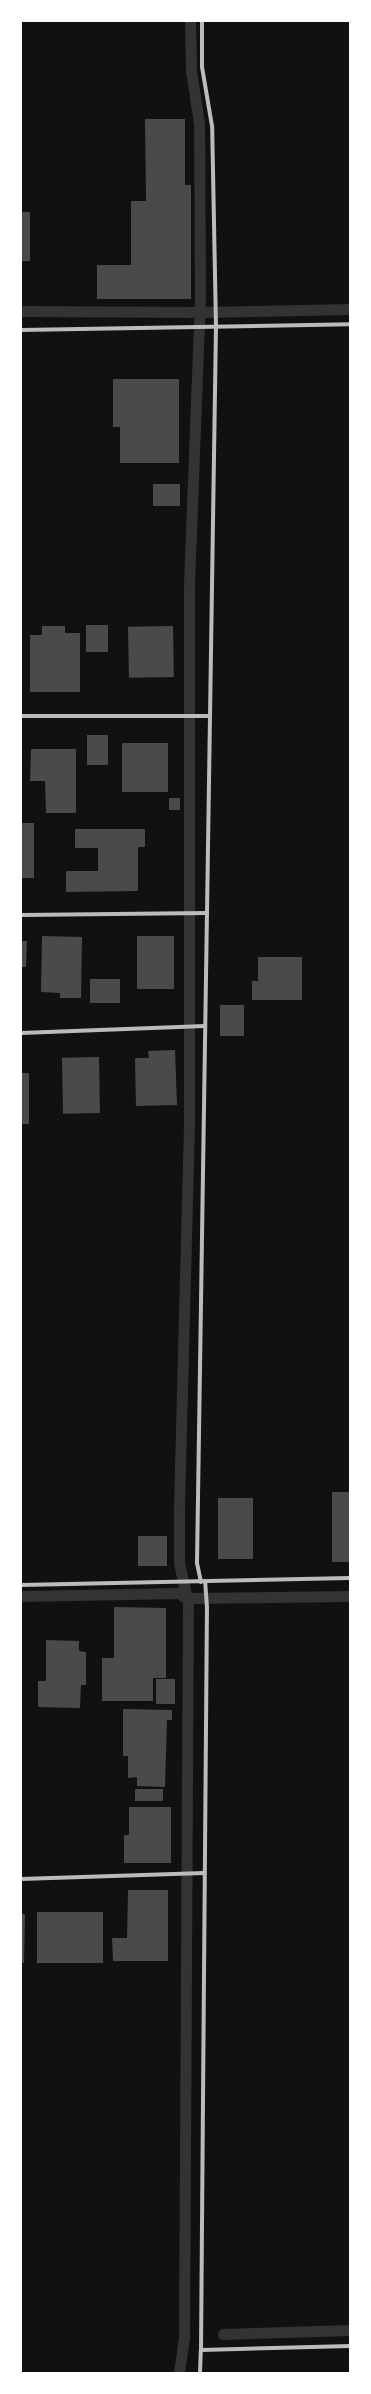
<!DOCTYPE html>
<style>
body{margin:0}
#map{position:relative;width:371px;height:2394px;overflow:hidden;background:#111;font-family:Karla,sans-serif}
div>[style]{position:absolute}
.stream>*{height:11px;margin:-5.5px;padding:0 5.5px;transform-origin:5.5px;border-radius:5.5px;background:#333}
.building>*{inset:0;background:#4a4a4a;transform-origin:0 0}
.minor>*{height:4px;margin:-2px;padding:0 2px;transform-origin:2px;border-radius:2px;background:#bcbcbc}
span{translate:-50% -50%;white-space:nowrap;text-align:center;line-height:1.15;-webkit-text-stroke:3px #fff;paint-order:stroke}
.frame{position:absolute;inset:0;border:22px solid #fff;pointer-events:none}
</style>
<div id="map">
<div class="stream">
<div style="left:21px;top:311px;width:179px;rotate:0.3deg"></div>
<div style="left:200px;top:312px;width:150px;rotate:-1.1deg"></div>
<div style="left:21px;top:1596px;width:158px;rotate:-1.1deg"></div>
<div style="left:179px;top:1593px;width:9px;rotate:36deg"></div>
<div style="left:186px;top:1598px;width:164px;rotate:-0.7deg"></div>
<div style="left:223px;top:2334px;width:127px;rotate:-1.8deg"></div>
<div style="left:179px;top:2373px;width:36px;rotate:-82deg"></div>
<div style="left:184px;top:2337px;width:733px;rotate:-89.69deg"></div>
<div style="left:188px;top:1604px;width:42px;rotate:-102.4deg"></div>
<div style="left:179px;top:1563px;width:57px;rotate:-90deg"></div>
<div style="left:179px;top:1506px;width:378px;rotate:-88.5deg"></div>
<div style="left:189px;top:1128px;width:544px;rotate:-90deg"></div>
<div style="left:189px;top:584px;width:285px;rotate:-87.8deg"></div>
<div style="left:200px;top:299px;width:176px;rotate:-90.3deg"></div>
<div style="left:199px;top:123px;width:53px;rotate:-98.7deg"></div>
<div style="left:191px;top:71px;width:50px;rotate:-91.1deg"></div>
</div>
<div class="building">
<div style="clip-path:polygon(145px 119px,185px 119px,185px 185px,191px 185px,191px 299px,97px 299px,97px 265px,131px 265px,131px 201px,146px 201px)"></div>
<div style="left:21px;top:212px;width:9px;height:49px"></div>
<div style="clip-path:polygon(113px 379px,179px 379px,179px 463px,120px 463px,120px 427px,113px 427px)"></div>
<div style="left:153px;top:484px;width:27px;height:22px"></div>
<div style="left:86px;top:625px;width:22px;height:27px"></div>
<div style="clip-path:polygon(42px 626px,65px 626px,65px 633px,80px 633px,80px 692px,30px 692px,30px 635px,42px 635px)"></div>
<div style="left:173px;top:626px;width:51px;height:45px;rotate:89deg"></div>
<div style="left:87px;top:735px;width:21px;height:30px"></div>
<div style="left:168px;top:743px;width:49px;height:46px;rotate:90deg"></div>
<div style="clip-path:polygon(31px 749px,76px 749px,76px 813px,46px 813px,45px 781px,30px 781px)"></div>
<div style="left:169px;top:798px;width:11px;height:12px"></div>
<div style="left:21px;top:823px;width:13px;height:55px"></div>
<div style="clip-path:polygon(75px 829px,145px 829px,145px 847px,138px 847px,138px 891px,66px 892px,66px 871px,98px 871px,98px 848px,75px 848px)"></div>
<div style="clip-path:polygon(42px 936px,82px 937px,81px 998px,60px 998px,60px 993px,41px 992px)"></div>
<div style="left:137px;top:936px;width:37px;height:53px"></div>
<div style="clip-path:polygon(21px 941px,27px 941px,26px 967px,21px 967px)"></div>
<div style="clip-path:polygon(258px 957px,302px 957px,302px 1000px,252px 1000px,252px 981px,258px 981px)"></div>
<div style="left:90px;top:979px;width:30px;height:24px"></div>
<div style="left:220px;top:1005px;width:24px;height:31px"></div>
<div style="clip-path:polygon(175px 1050px,177px 1105px,136px 1106px,135px 1058px,149px 1058px,148px 1051px)"></div>
<div style="left:99px;top:1057px;width:56px;height:37px;rotate:89deg"></div>
<div style="left:21px;top:1073px;width:8px;height:51px"></div>
<div style="left:332px;top:1492px;width:18px;height:70px"></div>
<div style="left:218px;top:1498px;width:35px;height:61px"></div>
<div style="left:138px;top:1536px;width:29px;height:30px"></div>
<div style="clip-path:polygon(114px 1607px,166px 1608px,166px 1678px,153px 1678px,153px 1701px,102px 1701px,102px 1658px,114px 1658px)"></div>
<div style="clip-path:polygon(46px 1640px,79px 1641px,79px 1651px,86px 1652px,86px 1685px,81px 1685px,80px 1708px,38px 1707px,38px 1681px,46px 1681px)"></div>
<div style="left:156px;top:1679px;width:19px;height:25px"></div>
<div style="clip-path:polygon(123px 1709px,172px 1710px,172px 1720px,167px 1720px,165px 1787px,137px 1786px,137px 1777px,128px 1778px,128px 1756px,123px 1756px)"></div>
<div style="left:135px;top:1789px;width:28px;height:12px"></div>
<div style="clip-path:polygon(129px 1807px,171px 1807px,171px 1863px,124px 1863px,124px 1835px,129px 1835px)"></div>
<div style="clip-path:polygon(128px 1890px,168px 1890px,168px 1961px,113px 1961px,112px 1938px,127px 1938px)"></div>
<div style="left:37px;top:1912px;width:66px;height:51px"></div>
<div style="clip-path:polygon(21px 1914px,25px 1914px,24px 1963px,21px 1963px)"></div>
</div>
<div class="minor">
<div style="left:21px;top:330px;width:329px;rotate:-1deg"></div>
<div style="left:21px;top:716px;width:189px"></div>
<div style="left:21px;top:915px;width:186px;rotate:-0.6deg"></div>
<div style="left:21px;top:1033px;width:184px;rotate:-2.2deg"></div>
<div style="left:201px;top:1582px;width:19px;rotate:-102deg"></div>
<div style="left:197px;top:1563px;width:1236px;rotate:-89.12deg"></div>
<div style="left:216px;top:327px;width:201px;rotate:-91.1deg"></div>
<div style="left:212px;top:126px;width:60px;rotate:-99.6deg"></div>
<div style="left:202px;top:67px;width:46px;rotate:-90deg"></div>
<div style="left:21px;top:1585px;width:329px;rotate:-1.2deg"></div>
<div style="left:21px;top:1879px;width:183px;rotate:-1.9deg"></div>
<div style="left:201px;top:2350px;width:742px;rotate:-89.54deg"></div>
<div style="left:207px;top:1608px;width:26px;rotate:-94deg"></div>
<div style="left:200px;top:2373px;width:23px;rotate:-88deg"></div>
<div style="left:201px;top:2350px;width:149px;rotate:-1.5deg"></div>
</div>
<div class="frame"></div>
</div>
